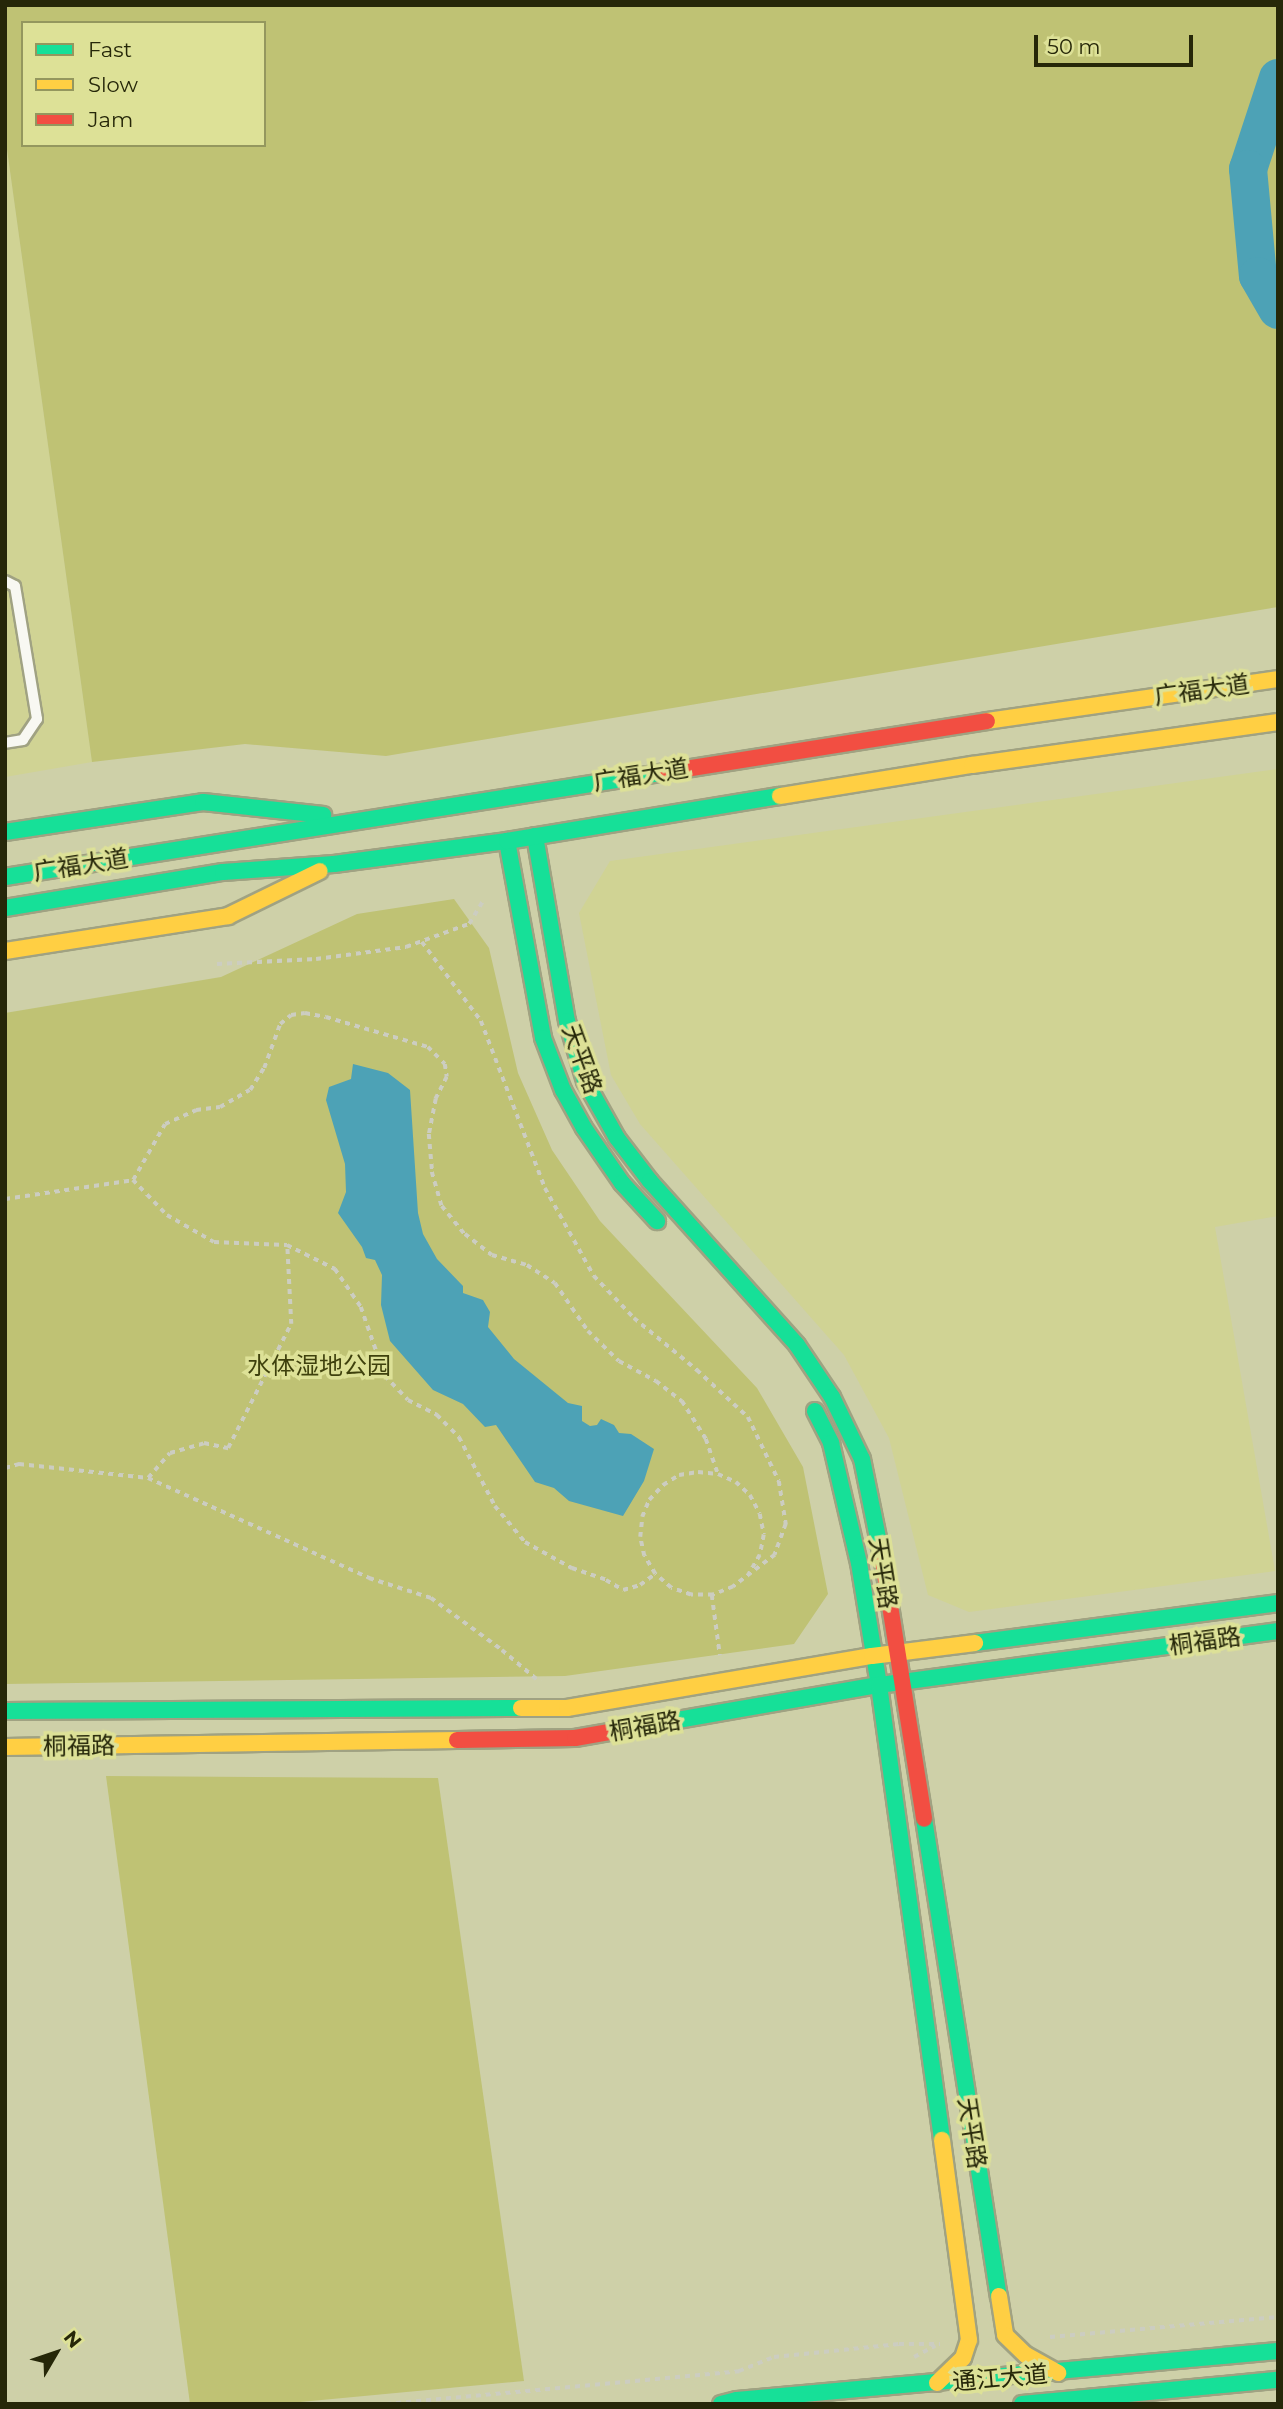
<!DOCTYPE html>
<meta charset="utf-8">
<style>
body{margin:0}
#map{position:relative;width:1283px;height:2409px;overflow:hidden;background:#ced0a8;font-family:Montserrat,"Noto Sans SC",sans-serif}
div>[style]{position:absolute}
.built>*{inset:0;background:#d0d394}
.green>*{inset:0;background:#bfc274}
.water>*{inset:0;background:#4da2b6}
.river>*{height:38px;margin:-19px;padding:0 19px;transform-origin:19px;border-radius:19px;background:#4da2b6}
.path>*{height:3.5px;margin-top:-1.75px;transform-origin:0;background:repeating-linear-gradient(90deg,#cccdc1 0 5px,transparent 0 10px)}
.roads{filter:drop-shadow(2px 0 #a0a282) drop-shadow(-2px 0 #a0a282) drop-shadow(0 2px #a0a282) drop-shadow(0 -2px #a0a282)}
.lane>*{height:10px;margin:-5px;padding:0 5px;transform-origin:5px;border-radius:5px;background:#f8f8f2}
.fast>*{height:16px;margin:-8px;padding:0 8px;transform-origin:8px;border-radius:8px;background:#16e098}
.slow>*{height:16px;margin:-8px;padding:0 8px;transform-origin:8px;border-radius:8px;background:#ffcf43}
.jam>*{height:16px;margin:-8px;padding:0 8px;transform-origin:8px;border-radius:8px;background:#f24e42}
span{translate:-50% -50%;white-space:nowrap;text-align:center;line-height:1.15;-webkit-text-stroke:7px #dde197;paint-order:stroke}
.street-label{font-size:24px;color:#262709}
.park-label{font-size:24px;color:#3f410d}
.frame{position:absolute;inset:0;border:7px solid #262709;pointer-events:none}
.legend{position:absolute;left:21px;top:21px;width:245px;height:126px;box-sizing:border-box;background:#dde197;border:2px solid #94975e;margin:0;padding:9px 12px;list-style:none;font-size:21px;color:#262709}
.legend li{display:flex;align-items:center;gap:14px;height:35px}
.legend b{width:35px;border:2px solid #94975e}
.north{position:absolute;left:21px;top:2318px;width:70px;height:70px;-webkit-text-stroke:5px #dde197;paint-order:stroke;rotate:51deg;font-size:19px;font-weight:700;line-height:28px;text-align:center;color:#262709}
.north::after{content:'';display:block;margin:auto;width:24px;height:32px;background:#262709;clip-path:polygon(50% 0,100% 100%,50% 72%,0 100%)}
.scale{position:absolute;left:1034px;top:35px;width:159px;height:32px;box-sizing:border-box;border:4px solid #262709;border-top:0;padding-left:9px;font-size:21px;line-height:24px;white-space:nowrap;color:#262709;-webkit-text-stroke:5px #dde197;paint-order:stroke}
</style>
<div id="map">
<div class="built">
<div style="clip-path:polygon(5px 135px,92px 762px,5px 777px)"></div>
<div style="clip-path:polygon(1278px 769px,1278px 1216px,1215px 1227px,1275px 1571px,969px 1612px,928px 1595px,889px 1438px,844px 1355px,640px 1124px,611px 1075px,579px 913px,610px 861px)"></div>
</div>
<div class="green">
<div style="clip-path:polygon(evenodd,5px 5px,1278px 5px,1278px 607px,386px 756px,245px 744px,92px 762px,5px 135px,5px 5px,23px 23px,264px 23px,264px 145px,23px 145px,23px 23px)"></div>
<div style="clip-path:polygon(454px 899px,489px 948px,518px 1073px,552px 1150px,600px 1221px,757px 1388px,803px 1467px,828px 1594px,794px 1644px,565px 1676px,5px 1684px,5px 1013px,221px 977px,357px 914px)"></div>
<div style="clip-path:polygon(106px 1776px,438px 1778px,524px 2381px,279px 2404px,190px 2404px)"></div>
</div>
<div class="water">
<div style="clip-path:polygon(353px 1064px,388px 1073px,410px 1090px,418px 1213px,423px 1234px,437px 1259px,463px 1286px,463px 1293px,483px 1300px,490px 1312px,488px 1327px,514px 1359px,568px 1403px,582px 1406px,582px 1421px,590px 1426px,597px 1425px,601px 1419px,614px 1425px,619px 1433px,631px 1434px,654px 1449px,644px 1481px,623px 1516px,569px 1501px,554px 1488px,535px 1482px,496px 1425px,485px 1427px,463px 1404px,433px 1390px,390px 1341px,381px 1305px,382px 1275px,375px 1260px,366px 1258px,362px 1247px,338px 1213px,346px 1192px,345px 1164px,326px 1100px,329px 1087px,351px 1079px)"></div>
</div>
<div class="river">
<div style="left:1278px;top:78px;width:96px;rotate:108.2deg"></div>
<div style="left:1248px;top:169px;width:107px;rotate:84.7deg"></div>
<div style="left:1258px;top:276px;width:39px;rotate:60deg"></div>
</div>
<div class="path">
<div style="left:422px;top:942px;width:99px;rotate:53.2deg"></div>
<div style="left:481px;top:1021px;width:179px;rotate:69deg"></div>
<div style="left:545px;top:1188px;width:101px;rotate:60.9deg"></div>
<div style="left:594px;top:1276px;width:58px;rotate:46.4deg"></div>
<div style="left:634px;top:1318px;width:82px;rotate:39.5deg"></div>
<div style="left:697px;top:1370px;width:69px;rotate:42.7deg"></div>
<div style="left:748px;top:1417px;width:71px;rotate:64.2deg"></div>
<div style="left:779px;top:1481px;width:44px;rotate:80.8deg"></div>
<div style="left:786px;top:1524px;width:33px;rotate:110deg"></div>
<div style="left:775px;top:1555px;width:53px;rotate:142.7deg"></div>
<div style="left:733px;top:1587px;width:22px;rotate:158deg"></div>
<div style="left:713px;top:1595px;width:22px;rotate:180deg"></div>
<div style="left:691px;top:1595px;width:21px;rotate:-161deg"></div>
<div style="left:671px;top:1588px;width:21px;rotate:-139deg"></div>
<div style="left:655px;top:1574px;width:21px;rotate:-121deg"></div>
<div style="left:644px;top:1556px;width:19px;rotate:-102deg"></div>
<div style="left:640px;top:1537px;width:20px;rotate:-84deg"></div>
<div style="left:642px;top:1517px;width:18px;rotate:-68deg"></div>
<div style="left:649px;top:1500px;width:21px;rotate:-47deg"></div>
<div style="left:663px;top:1485px;width:19px;rotate:-32deg"></div>
<div style="left:679px;top:1475px;width:19px;rotate:-9deg"></div>
<div style="left:698px;top:1472px;width:20px;rotate:6deg"></div>
<div style="left:718px;top:1474px;width:20px;rotate:24deg"></div>
<div style="left:736px;top:1482px;width:19px;rotate:43deg"></div>
<div style="left:750px;top:1495px;width:21px;rotate:62deg"></div>
<div style="left:760px;top:1514px;width:21px;rotate:79deg"></div>
<div style="left:764px;top:1535px;width:20px;rotate:101deg"></div>
<div style="left:760px;top:1555px;width:22px;rotate:120deg"></div>
<div style="left:217px;top:964px;width:99px;rotate:-2.9deg"></div>
<div style="left:316px;top:959px;width:91px;rotate:-7.6deg"></div>
<div style="left:406px;top:947px;width:67px;rotate:-20.1deg"></div>
<div style="left:469px;top:924px;width:27px;rotate:-59deg"></div>
<div style="left:133px;top:1180px;width:64px;rotate:-60.3deg"></div>
<div style="left:165px;top:1124px;width:34px;rotate:-24deg"></div>
<div style="left:196px;top:1110px;width:24px;rotate:-7deg"></div>
<div style="left:220px;top:1107px;width:34px;rotate:-30deg"></div>
<div style="left:250px;top:1090px;width:26px;rotate:-58deg"></div>
<div style="left:264px;top:1068px;width:47px;rotate:-70deg"></div>
<div style="left:280px;top:1024px;width:14px;rotate:-39deg"></div>
<div style="left:291px;top:1015px;width:14px;rotate:-8deg"></div>
<div style="left:305px;top:1013px;width:21px;rotate:11deg"></div>
<div style="left:326px;top:1017px;width:106px;rotate:16.4deg"></div>
<div style="left:428px;top:1047px;width:24px;rotate:45deg"></div>
<div style="left:445px;top:1064px;width:13px;rotate:81deg"></div>
<div style="left:447px;top:1077px;width:25px;rotate:117deg"></div>
<div style="left:436px;top:1099px;width:36px;rotate:101deg"></div>
<div style="left:429px;top:1134px;width:38px;rotate:85deg"></div>
<div style="left:432px;top:1172px;width:35px;rotate:74deg"></div>
<div style="left:442px;top:1206px;width:36px;rotate:51deg"></div>
<div style="left:465px;top:1234px;width:34px;rotate:38deg"></div>
<div style="left:492px;top:1255px;width:36px;rotate:16deg"></div>
<div style="left:527px;top:1265px;width:33px;rotate:33deg"></div>
<div style="left:555px;top:1283px;width:58px;rotate:55.5deg"></div>
<div style="left:588px;top:1331px;width:43px;rotate:44.1deg"></div>
<div style="left:619px;top:1361px;width:42px;rotate:28.4deg"></div>
<div style="left:656px;top:1381px;width:33px;rotate:38deg"></div>
<div style="left:682px;top:1401px;width:45px;rotate:57.7deg"></div>
<div style="left:706px;top:1439px;width:37px;rotate:71deg"></div>
<div style="left:5px;top:1199px;width:129px;rotate:-8.4deg"></div>
<div style="left:133px;top:1180px;width:49px;rotate:45.8deg"></div>
<div style="left:167px;top:1215px;width:54px;rotate:29.9deg"></div>
<div style="left:214px;top:1242px;width:73px;rotate:2.4deg"></div>
<div style="left:287px;top:1245px;width:54px;rotate:26.6deg"></div>
<div style="left:335px;top:1269px;width:46px;rotate:55.6deg"></div>
<div style="left:361px;top:1307px;width:73px;rotate:70.8deg"></div>
<div style="left:385px;top:1376px;width:33px;rotate:46deg"></div>
<div style="left:408px;top:1400px;width:33px;rotate:27deg"></div>
<div style="left:437px;top:1415px;width:31px;rotate:45deg"></div>
<div style="left:459px;top:1437px;width:78px;rotate:62.4deg"></div>
<div style="left:495px;top:1506px;width:47px;rotate:50.2deg"></div>
<div style="left:525px;top:1542px;width:54px;rotate:29deg"></div>
<div style="left:572px;top:1568px;width:36px;rotate:19deg"></div>
<div style="left:606px;top:1580px;width:20px;rotate:30deg"></div>
<div style="left:623px;top:1590px;width:18px;rotate:-16deg"></div>
<div style="left:640px;top:1585px;width:17px;rotate:-36deg"></div>
<div style="left:5px;top:1468px;width:15px;rotate:-16deg"></div>
<div style="left:19px;top:1464px;width:130px;rotate:6.2deg"></div>
<div style="left:148px;top:1478px;width:243px;rotate:24.3deg"></div>
<div style="left:369px;top:1578px;width:65px;rotate:17.9deg"></div>
<div style="left:431px;top:1598px;width:88px;rotate:36.2deg"></div>
<div style="left:502px;top:1650px;width:50px;rotate:40.1deg"></div>
<div style="left:148px;top:1478px;width:33px;rotate:-49deg"></div>
<div style="left:170px;top:1453px;width:35px;rotate:-16deg"></div>
<div style="left:204px;top:1443px;width:25px;rotate:12deg"></div>
<div style="left:228px;top:1448px;width:139px;rotate:-63.1deg"></div>
<div style="left:291px;top:1324px;width:78px;rotate:-92.9deg"></div>
<div style="left:712px;top:1595px;width:61px;rotate:82.4deg"></div>
<div style="left:1050px;top:2337px;width:229px;rotate:-5deg"></div>
<div style="left:914px;top:2357px;width:24px;rotate:-28deg"></div>
<div style="left:386px;top:2404px;width:355px;rotate:-5.3deg"></div>
<div style="left:739px;top:2371px;width:38px;rotate:-22deg"></div>
<div style="left:774px;top:2357px;width:126px;rotate:-5.9deg"></div>
<div style="left:899px;top:2344px;width:41px"></div>
</div>
<div class="roads">
<div class="lane">
<div style="left:5px;top:581px;width:11px;rotate:27deg"></div>
<div style="left:15px;top:586px;width:135px;rotate:80.6deg"></div>
<div style="left:37px;top:719px;width:25px;rotate:124deg"></div>
<div style="left:23px;top:740px;width:18px;rotate:171deg"></div>
</div>
<div class="fast">
<div style="left:5px;top:832px;width:200px;rotate:-8.6deg"></div>
<div style="left:203px;top:802px;width:121px;rotate:6.2deg"></div>
<div style="left:535px;top:836px;width:188px;rotate:80.2deg"></div>
<div style="left:567px;top:1021px;width:63px;rotate:73.3deg"></div>
<div style="left:585px;top:1081px;width:65px;rotate:60.7deg"></div>
<div style="left:617px;top:1138px;width:54px;rotate:52.5deg"></div>
<div style="left:650px;top:1181px;width:220px;rotate:48.1deg"></div>
<div style="left:797px;top:1345px;width:63px;rotate:56.1deg"></div>
<div style="left:832px;top:1397px;width:69px;rotate:64.2deg"></div>
<div style="left:862px;top:1459px;width:105px;rotate:78.5deg"></div>
<div style="left:507px;top:841px;width:200px;rotate:79.6deg"></div>
<div style="left:543px;top:1038px;width:56px;rotate:69deg"></div>
<div style="left:563px;top:1090px;width:43px;rotate:61.1deg"></div>
<div style="left:584px;top:1128px;width:67px;rotate:55.4deg"></div>
<div style="left:622px;top:1183px;width:52px;rotate:47.4deg"></div>
<div style="left:5px;top:877px;width:663px;rotate:-9.02deg"></div>
<div style="left:5px;top:908px;width:221px;rotate:-9.4deg"></div>
<div style="left:223px;top:872px;width:111px;rotate:-4.1deg"></div>
<div style="left:334px;top:864px;width:175px;rotate:-7.6deg"></div>
<div style="left:507px;top:841px;width:277px;rotate:-9.4deg"></div>
<div style="left:815px;top:1411px;width:36px;rotate:63deg"></div>
<div style="left:831px;top:1443px;width:123px;rotate:76.9deg"></div>
<div style="left:859px;top:1563px;width:124px;rotate:80.7deg"></div>
<div style="left:879px;top:1685px;width:459px;rotate:82.1deg"></div>
<div style="left:975px;top:1643px;width:306px;rotate:-7.5deg"></div>
<div style="left:5px;top:1711px;width:516px;rotate:-0.33deg"></div>
<div style="left:666px;top:1722px;width:216px;rotate:-9.9deg"></div>
<div style="left:879px;top:1685px;width:403px;rotate:-7.7deg"></div>
<div style="left:924px;top:1819px;width:483px;rotate:81.1deg"></div>
<div style="left:721px;top:2404px;width:16px;rotate:-14deg"></div>
<div style="left:737px;top:2400px;width:543px;rotate:-5.18deg"></div>
<div style="left:1022px;top:2404px;width:257px;rotate:-5.4deg"></div>
</div>
<div class="slow">
<div style="left:987px;top:721px;width:294px;rotate:-8.2deg"></div>
<div style="left:780px;top:796px;width:194px;rotate:-9.2deg"></div>
<div style="left:972px;top:765px;width:309px;rotate:-8deg"></div>
<div style="left:5px;top:951px;width:226px;rotate:-8.9deg"></div>
<div style="left:228px;top:916px;width:102px;rotate:-26.1deg"></div>
<div style="left:521px;top:1708px;width:46px"></div>
<div style="left:567px;top:1708px;width:309px;rotate:-9.7deg"></div>
<div style="left:872px;top:1656px;width:104px;rotate:-7.2deg"></div>
<div style="left:5px;top:1747px;width:452px;rotate:-0.9deg"></div>
<div style="left:999px;top:2296px;width:39px;rotate:81deg"></div>
<div style="left:1005px;top:2335px;width:29px;rotate:44deg"></div>
<div style="left:1026px;top:2355px;width:37px;rotate:29deg"></div>
<div style="left:937px;top:2383px;width:36px;rotate:-44deg"></div>
<div style="left:963px;top:2358px;width:19px;rotate:-72deg"></div>
<div style="left:969px;top:2340px;width:202px;rotate:-97.7deg"></div>
</div>
<div class="jam">
<div style="left:660px;top:773px;width:331px;rotate:-9deg"></div>
<div style="left:883px;top:1562px;width:260px;rotate:80.9deg"></div>
<div style="left:457px;top:1740px;width:118px;rotate:-1deg"></div>
<div style="left:575px;top:1738px;width:92px;rotate:-10deg"></div>
</div>
</div>
<div class="street-label">
<span style="left:1202px;top:690px;rotate:-8deg">广福大道</span>
<span style="left:641px;top:775px;rotate:-9deg">广福大道</span>
<span style="left:81px;top:865px;rotate:-9deg">广福大道</span>
<span style="left:582px;top:1059px;rotate:70deg">天平路</span>
<span style="left:883px;top:1573px;rotate:81deg">天平路</span>
<span style="left:1205px;top:1641px;rotate:-8deg">桐福路</span>
<span style="left:645px;top:1726px;rotate:-10deg">桐福路</span>
<span style="left:79px;top:1746px;rotate:-1deg">桐福路</span>
<span style="left:972px;top:2133px;rotate:81deg">天平路</span>
<span style="left:1000px;top:2378px;rotate:-5deg">通江大道</span>
</div>
<div class="park-label">
<span style="left:319px;top:1366px">水体湿地公园</span>
</div>
<div class="frame"></div>
<ul class="legend">
<li><b style="height:9px;background:#16e098"></b>Fast</li>
<li><b style="height:9px;background:#ffcf43"></b>Slow</li>
<li><b style="height:9px;background:#f24e42"></b>Jam</li>
</ul>
<div class="north">N</div>
<div class="scale">50 m</div>
</div>
